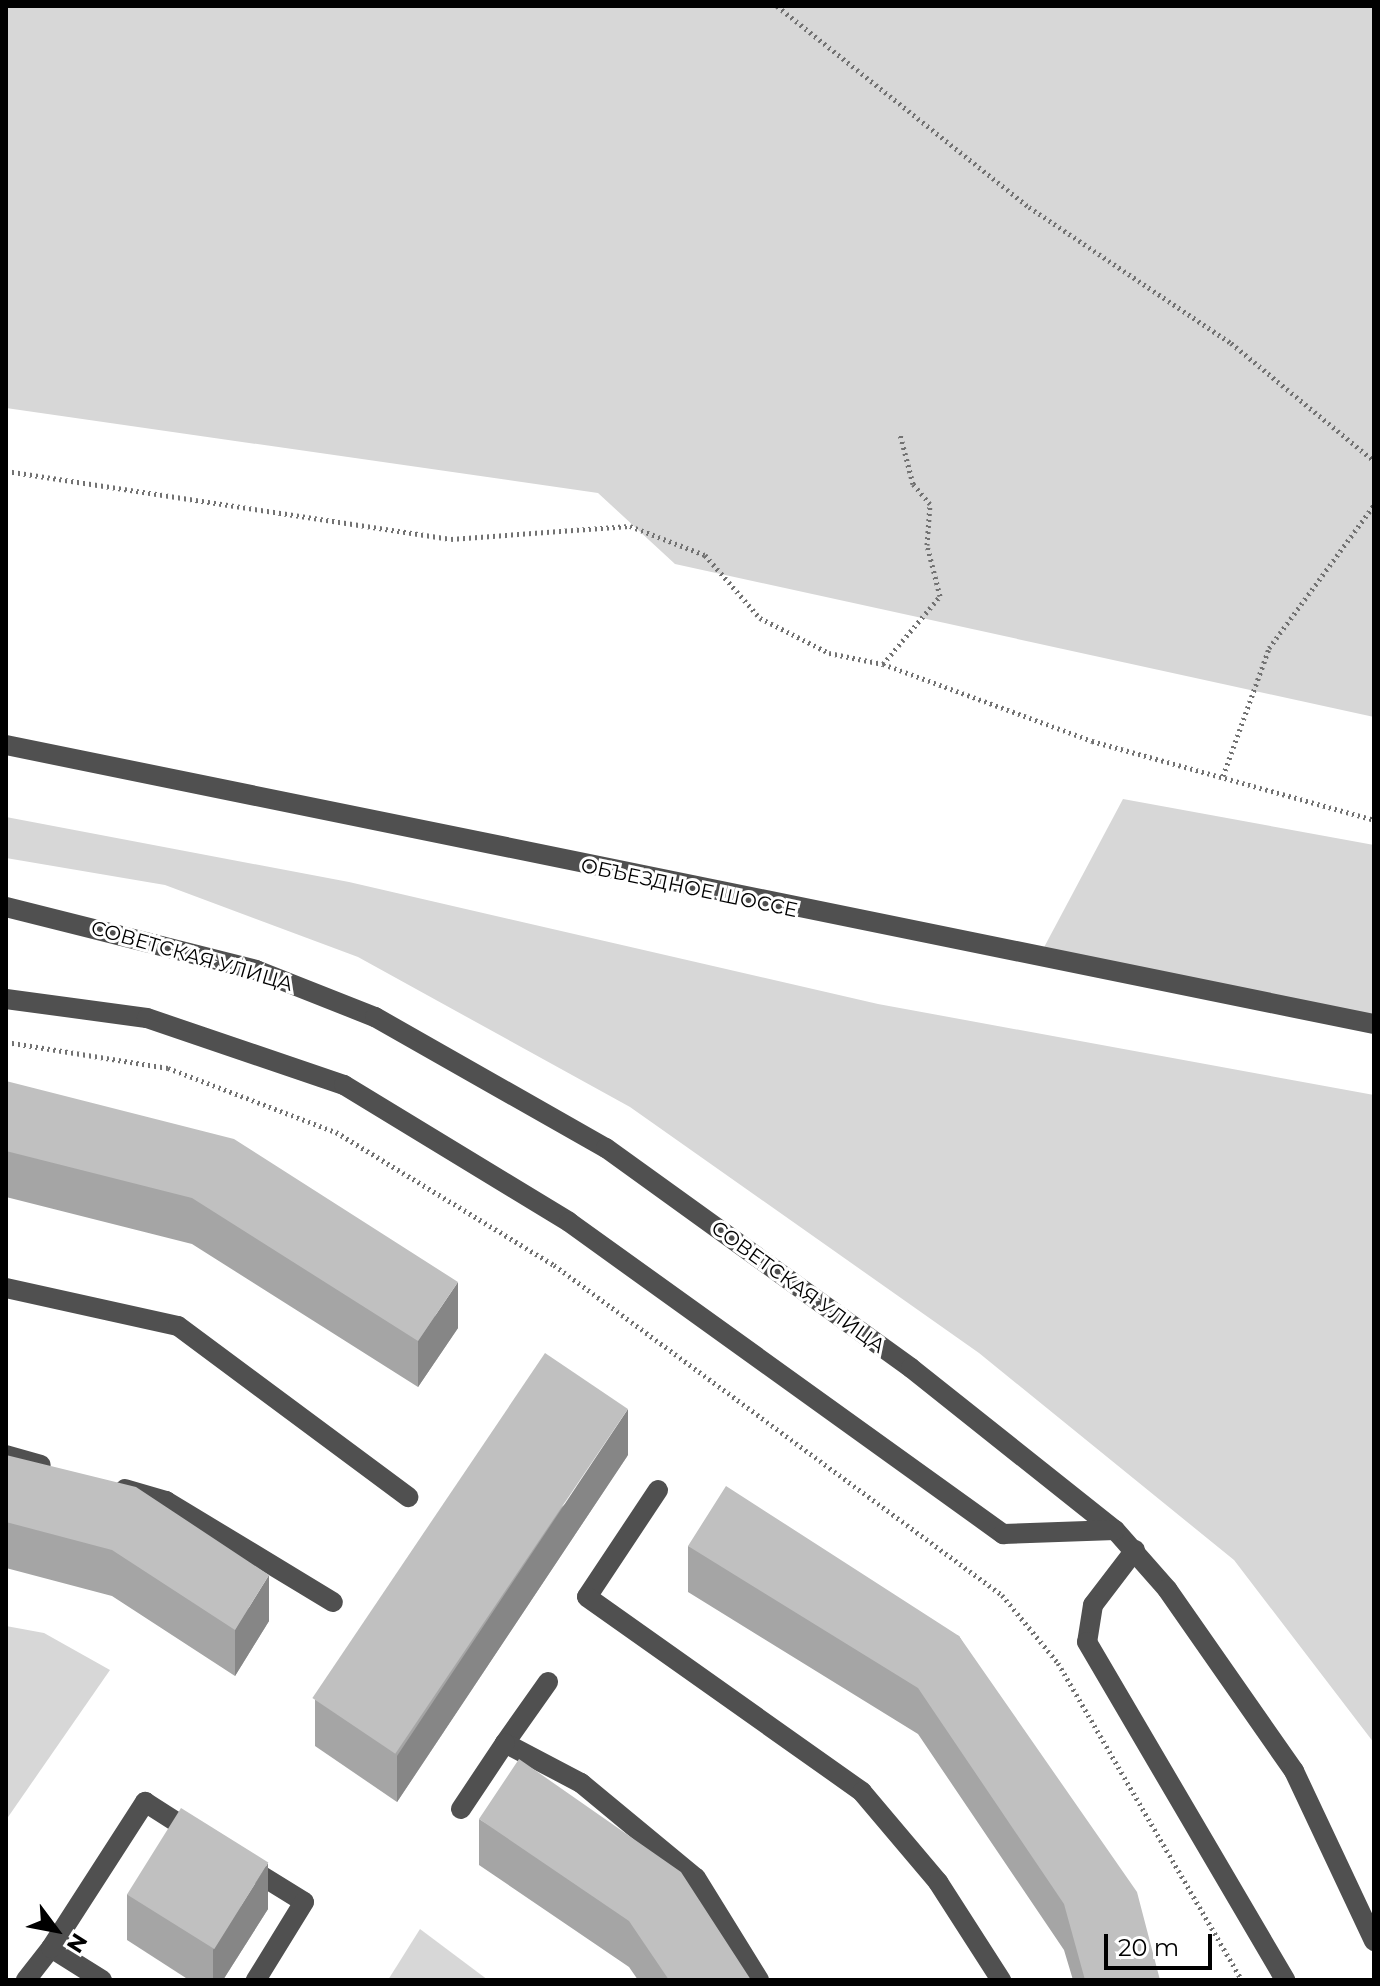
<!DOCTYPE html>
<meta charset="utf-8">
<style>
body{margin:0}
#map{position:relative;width:1380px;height:1986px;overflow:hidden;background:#fff;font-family:Montserrat,sans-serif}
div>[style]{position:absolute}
.green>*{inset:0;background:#d7d7d7}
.path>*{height:5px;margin-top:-2.5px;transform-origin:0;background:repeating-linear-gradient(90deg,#727272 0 2px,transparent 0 6px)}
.minor>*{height:20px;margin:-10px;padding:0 10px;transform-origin:10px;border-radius:10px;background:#505050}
.wall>*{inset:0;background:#a5a5a5}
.shaded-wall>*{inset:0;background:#868686}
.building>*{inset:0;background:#c0c0c0;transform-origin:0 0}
span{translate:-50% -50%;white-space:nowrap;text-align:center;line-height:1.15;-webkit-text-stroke:6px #fff;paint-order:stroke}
.street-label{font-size:20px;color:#000}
.frame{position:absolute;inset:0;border:8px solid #000;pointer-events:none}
.north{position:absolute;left:16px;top:1890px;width:80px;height:80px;-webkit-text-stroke:6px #fff;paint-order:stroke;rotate:122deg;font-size:22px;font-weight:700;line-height:32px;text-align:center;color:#000}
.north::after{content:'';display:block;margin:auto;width:28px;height:36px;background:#000;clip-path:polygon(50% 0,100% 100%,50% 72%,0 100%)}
.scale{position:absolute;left:1104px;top:1934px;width:108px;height:36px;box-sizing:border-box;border:4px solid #000;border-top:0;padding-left:10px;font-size:24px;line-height:28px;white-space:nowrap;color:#000;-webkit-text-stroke:6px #fff;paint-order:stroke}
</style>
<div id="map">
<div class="green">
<div style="clip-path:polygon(6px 6px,1374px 6px,1374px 717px,675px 564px,598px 493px,6px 408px)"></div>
<div style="clip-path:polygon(1123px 799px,1374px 845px,1374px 1016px,1041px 953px)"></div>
<div style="clip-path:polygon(6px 817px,349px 882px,878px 1004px,1374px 1095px,1374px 1743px,1234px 1560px,979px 1353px,630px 1107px,358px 957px,165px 885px,6px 858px)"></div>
<div style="clip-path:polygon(6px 1626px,44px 1633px,110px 1670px,6px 1820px)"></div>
<div style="clip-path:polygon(420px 1929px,488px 1980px,388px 1980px)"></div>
</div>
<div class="path">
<div style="left:777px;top:6px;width:322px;rotate:38.6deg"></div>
<div style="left:1029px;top:207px;width:244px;rotate:34deg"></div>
<div style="left:1231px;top:343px;width:185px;rotate:39.5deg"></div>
<div style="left:6px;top:471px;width:450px;rotate:8.7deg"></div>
<div style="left:451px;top:539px;width:179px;rotate:-4.2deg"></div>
<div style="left:630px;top:526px;width:80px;rotate:21.1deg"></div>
<div style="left:705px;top:555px;width:84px;rotate:48.9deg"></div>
<div style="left:760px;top:618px;width:77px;rotate:26.9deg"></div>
<div style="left:829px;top:653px;width:55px;rotate:11.5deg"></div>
<div style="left:883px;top:664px;width:223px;rotate:20.2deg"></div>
<div style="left:1092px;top:741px;width:293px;rotate:15.6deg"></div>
<div style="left:883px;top:664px;width:89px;rotate:-50deg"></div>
<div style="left:940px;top:596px;width:53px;rotate:-104.3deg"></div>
<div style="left:927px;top:545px;width:41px;rotate:-85.8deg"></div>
<div style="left:930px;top:504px;width:26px;rotate:-130deg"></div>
<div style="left:913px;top:484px;width:52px;rotate:-104.6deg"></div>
<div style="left:1223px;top:776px;width:136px;rotate:-70.2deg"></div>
<div style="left:1269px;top:648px;width:177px;rotate:-53.7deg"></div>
<div style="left:6px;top:1042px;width:164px;rotate:9.1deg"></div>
<div style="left:168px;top:1068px;width:180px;rotate:20.9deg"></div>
<div style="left:336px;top:1132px;width:255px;rotate:31.4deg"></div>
<div style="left:554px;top:1265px;width:556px;rotate:36.38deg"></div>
<div style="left:1002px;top:1595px;width:88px;rotate:50.5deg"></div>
<div style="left:1058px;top:1663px;width:367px;rotate:59.9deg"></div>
</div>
<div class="minor">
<div style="left:6px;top:745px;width:1396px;rotate:11.53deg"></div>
<div style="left:6px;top:907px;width:258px;rotate:14.1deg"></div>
<div style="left:256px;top:970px;width:128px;rotate:21.6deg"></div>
<div style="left:375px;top:1017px;width:266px;rotate:29.6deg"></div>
<div style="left:606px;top:1148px;width:376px;rotate:35.8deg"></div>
<div style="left:911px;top:1368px;width:260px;rotate:38.5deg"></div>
<div style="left:1115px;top:1530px;width:79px;rotate:48.6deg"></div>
<div style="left:1167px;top:1589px;width:222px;rotate:55.1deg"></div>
<div style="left:1294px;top:1771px;width:188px;rotate:64.8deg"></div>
<div style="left:6px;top:999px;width:142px;rotate:7.7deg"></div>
<div style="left:147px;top:1018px;width:208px;rotate:18.8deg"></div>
<div style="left:344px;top:1085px;width:263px;rotate:31.3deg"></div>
<div style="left:569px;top:1222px;width:535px;rotate:35.71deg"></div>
<div style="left:1003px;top:1534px;width:112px;rotate:-2deg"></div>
<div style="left:6px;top:1288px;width:176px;rotate:12.5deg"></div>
<div style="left:178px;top:1326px;width:287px;rotate:36.6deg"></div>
<div style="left:6px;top:1455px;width:36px;rotate:16deg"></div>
<div style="left:125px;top:1489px;width:43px;rotate:16.3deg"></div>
<div style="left:166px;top:1501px;width:195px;rotate:31.2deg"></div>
<div style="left:658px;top:1490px;width:128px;rotate:123.6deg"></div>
<div style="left:587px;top:1597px;width:337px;rotate:35.3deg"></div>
<div style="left:862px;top:1792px;width:118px;rotate:49.8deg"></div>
<div style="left:938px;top:1882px;width:117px;rotate:57.3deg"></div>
<div style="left:1135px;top:1550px;width:69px;rotate:127.4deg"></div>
<div style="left:1093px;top:1605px;width:37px;rotate:99deg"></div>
<div style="left:1087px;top:1642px;width:392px;rotate:59.6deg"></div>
<div style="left:548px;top:1682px;width:75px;rotate:125.2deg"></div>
<div style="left:505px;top:1743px;width:86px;rotate:27.8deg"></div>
<div style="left:581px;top:1783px;width:149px;rotate:39.6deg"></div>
<div style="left:696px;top:1878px;width:120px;rotate:58.3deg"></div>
<div style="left:461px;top:1809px;width:79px;rotate:-56.3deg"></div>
<div style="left:246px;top:1866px;width:68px;rotate:31.8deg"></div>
<div style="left:304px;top:1902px;width:92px;rotate:121.6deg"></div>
<div style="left:26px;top:1980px;width:41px;rotate:-52deg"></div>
<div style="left:102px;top:1980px;width:60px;rotate:-147.9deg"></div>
<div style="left:51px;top:1948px;width:174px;rotate:-57.2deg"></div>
<div style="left:145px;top:1802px;width:59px;rotate:32.6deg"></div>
</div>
<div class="wall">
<div style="clip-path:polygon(6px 1081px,458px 1328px,418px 1387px,192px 1244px,6px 1197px)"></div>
<div style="clip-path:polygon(6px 1455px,269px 1621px,235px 1676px,112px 1596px,6px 1568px)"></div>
<div style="clip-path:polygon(628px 1455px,397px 1802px,315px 1746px,315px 1700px)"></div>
<div style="clip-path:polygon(688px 1546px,959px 1636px,1160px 1980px,1073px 1980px,1064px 1950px,918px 1734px,688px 1592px)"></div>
<div style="clip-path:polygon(479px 1819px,751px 1980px,638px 1980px,629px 1967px,479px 1865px)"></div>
<div style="clip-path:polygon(127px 1894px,268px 1909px,223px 1980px,189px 1980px,127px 1940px)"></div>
</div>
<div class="shaded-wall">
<div style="clip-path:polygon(458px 1282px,458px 1328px,418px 1387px,418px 1341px)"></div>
<div style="clip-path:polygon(628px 1409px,628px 1455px,397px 1802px,397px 1756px)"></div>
<div style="clip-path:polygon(269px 1575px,269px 1621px,235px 1676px,235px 1630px)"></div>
<div style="clip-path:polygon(268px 1863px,268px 1909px,223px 1980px,213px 1980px,213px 1950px)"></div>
</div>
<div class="building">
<div style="clip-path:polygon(6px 1081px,234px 1139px,458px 1282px,418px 1341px,192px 1198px,6px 1151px)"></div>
<div style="left:545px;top:1353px;width:100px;height:416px;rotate:34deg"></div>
<div style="clip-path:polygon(6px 1455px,136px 1487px,269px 1575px,235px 1630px,112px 1550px,6px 1522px)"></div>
<div style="clip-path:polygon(726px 1486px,959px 1636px,1137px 1892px,1160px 1980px,1085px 1980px,1064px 1904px,918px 1688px,688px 1546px)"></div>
<div style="clip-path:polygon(519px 1759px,681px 1872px,751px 1980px,669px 1980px,629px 1921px,479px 1819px)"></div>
<div style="left:181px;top:1808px;width:103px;height:102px;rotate:32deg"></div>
</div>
<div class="street-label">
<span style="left:689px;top:888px;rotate:12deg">ОБЪЕЗДНОЕ ШОССЕ</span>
<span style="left:192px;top:956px;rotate:16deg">СОВЕТСКАЯ УЛИЦА</span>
<span style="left:798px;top:1287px;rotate:36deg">СОВЕТСКАЯ УЛИЦА</span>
</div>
<div class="frame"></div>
<div class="north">N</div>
<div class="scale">20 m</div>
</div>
